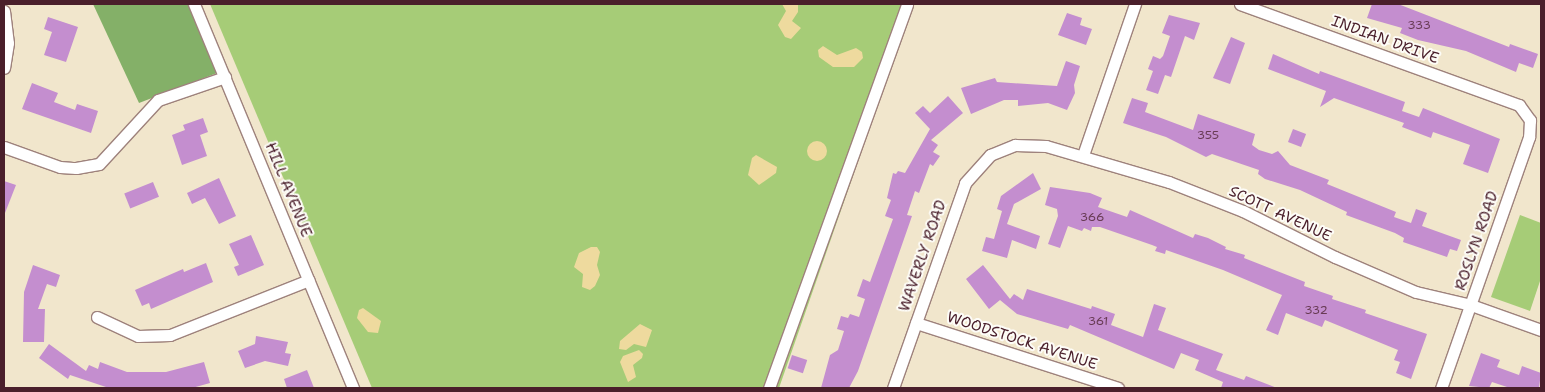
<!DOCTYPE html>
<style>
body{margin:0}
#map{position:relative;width:1545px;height:392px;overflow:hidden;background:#f1e6cc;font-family:"Shantell Sans",sans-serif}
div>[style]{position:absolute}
.green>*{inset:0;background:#a6cc77}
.forest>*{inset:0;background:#84b068}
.sand>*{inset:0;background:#eeda9e}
.round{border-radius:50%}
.building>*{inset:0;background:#c48ecf;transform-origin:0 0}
.roads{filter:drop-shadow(1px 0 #9e827c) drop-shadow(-1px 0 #9e827c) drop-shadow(0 1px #9e827c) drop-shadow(0 -1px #9e827c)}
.minor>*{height:11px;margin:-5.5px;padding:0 5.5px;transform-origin:5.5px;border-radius:5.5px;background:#fff}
span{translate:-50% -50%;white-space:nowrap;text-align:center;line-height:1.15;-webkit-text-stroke:4px #fdfcf7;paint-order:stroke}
.number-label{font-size:12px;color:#683b54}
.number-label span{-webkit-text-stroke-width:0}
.street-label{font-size:15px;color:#4a1f2b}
.frame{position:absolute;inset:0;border:5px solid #4a1f2b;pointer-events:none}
</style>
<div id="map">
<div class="green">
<div style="clip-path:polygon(210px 4px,913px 4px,779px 388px,372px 388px)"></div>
<div style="clip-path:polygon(1520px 215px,1541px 223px,1541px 278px,1530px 311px,1491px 297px)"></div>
</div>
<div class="forest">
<div style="clip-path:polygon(93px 4px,188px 4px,217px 73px,139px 103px)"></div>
</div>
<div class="sand">
<div style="clip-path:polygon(782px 4px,798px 4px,798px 12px,792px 21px,801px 28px,791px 39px,785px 37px,778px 25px,786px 11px)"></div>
<div style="clip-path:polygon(823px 46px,837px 55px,856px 48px,862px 52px,863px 58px,854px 67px,833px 67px,819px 57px,818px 50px)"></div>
<div class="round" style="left:807px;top:141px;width:20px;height:20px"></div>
<div style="clip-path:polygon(756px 155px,777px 167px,776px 173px,759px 185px,748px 175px,752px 158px)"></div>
<div style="clip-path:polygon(591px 247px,597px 247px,600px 252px,597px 265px,600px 275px,595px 286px,590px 290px,582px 287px,583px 274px,574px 267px,579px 253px)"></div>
<div style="clip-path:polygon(363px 308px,381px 321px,378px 333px,368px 332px,357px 318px,359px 310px)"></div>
<div style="clip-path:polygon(640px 324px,652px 330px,646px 347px,634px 344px,626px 350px,619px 349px,620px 341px)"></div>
<div style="clip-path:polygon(639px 350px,643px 354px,642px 358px,633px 365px,636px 377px,628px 382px,620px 362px,623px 356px)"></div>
</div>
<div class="building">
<div style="clip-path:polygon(1372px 4px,1398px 4px,1509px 47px,1510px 44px,1538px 54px,1533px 68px,1519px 63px,1516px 72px,1466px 51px,1418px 40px,1400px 33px,1402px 28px,1367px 18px)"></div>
<div style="clip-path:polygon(1067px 13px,1082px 18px,1080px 25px,1092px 29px,1086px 45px,1058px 35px)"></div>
<div style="clip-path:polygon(1169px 15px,1200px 23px,1194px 40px,1185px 36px,1171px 77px,1165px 75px,1158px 94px,1146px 90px,1153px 71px,1148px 69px,1153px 56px,1160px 59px,1163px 56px,1170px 36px,1162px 33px)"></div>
<div style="clip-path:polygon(48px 17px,78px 27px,66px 62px,44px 55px,52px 32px,44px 29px)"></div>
<div style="clip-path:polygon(1231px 37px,1245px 43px,1230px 84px,1213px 78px)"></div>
<div style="clip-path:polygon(1273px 54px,1319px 74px,1320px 71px,1405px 102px,1402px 111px,1419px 117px,1423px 108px,1500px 139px,1488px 173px,1463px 164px,1470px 145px,1433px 132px,1431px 138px,1402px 127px,1404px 123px,1334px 98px,1320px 107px,1326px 91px,1268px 69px)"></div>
<div style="clip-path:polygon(1066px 61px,1080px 66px,1074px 85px,1075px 93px,1067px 110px,1048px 103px,1018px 106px,1018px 100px,1004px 100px,971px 114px,961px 88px,995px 78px,997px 82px,1057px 86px)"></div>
<div style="clip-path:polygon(32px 83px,58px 93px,54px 102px,75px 110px,77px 104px,98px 111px,91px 133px,22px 109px)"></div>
<div style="clip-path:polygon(948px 96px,963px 113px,931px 140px,938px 145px,933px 152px,940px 156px,933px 166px,930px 164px,919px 193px,915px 191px,907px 215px,912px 216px,858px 371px,849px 388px,821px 388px,830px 355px,838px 350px,844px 331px,837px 329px,841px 316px,848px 318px,850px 314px,859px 317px,865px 299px,857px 296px,863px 279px,870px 282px,893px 219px,885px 216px,891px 200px,887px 198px,893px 173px,896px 174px,898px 171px,905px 173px,930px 129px,915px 113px,923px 106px,930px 113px)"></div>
<div style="clip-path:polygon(1132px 98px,1148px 103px,1145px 112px,1193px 130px,1198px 114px,1255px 134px,1252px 145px,1259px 150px,1272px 154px,1278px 151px,1290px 165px,1329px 180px,1327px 184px,1396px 212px,1394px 217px,1411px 223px,1416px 209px,1427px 213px,1422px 226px,1461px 240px,1457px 251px,1450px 249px,1447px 257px,1403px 242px,1404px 238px,1395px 233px,1346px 215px,1347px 212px,1300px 190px,1265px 179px,1258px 174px,1259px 170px,1212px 154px,1206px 157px,1166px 137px,1123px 123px)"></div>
<div style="clip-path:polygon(203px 118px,208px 132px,200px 135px,207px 156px,182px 165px,172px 135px,185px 130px,183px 125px)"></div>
<div style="left:1293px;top:129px;width:14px;height:14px;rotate:21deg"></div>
<div style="clip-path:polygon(1033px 173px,1041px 189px,1014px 204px,1007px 224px,1040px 236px,1036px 249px,1012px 240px,1007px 258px,982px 251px,986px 237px,994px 239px,1002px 211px,997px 209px,1001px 196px)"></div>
<div style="clip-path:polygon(219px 178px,236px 216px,219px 224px,205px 198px,192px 204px,187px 193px)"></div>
<div style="clip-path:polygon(4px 181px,16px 185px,5px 213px,4px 213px)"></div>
<div style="left:153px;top:182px;width:16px;height:31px;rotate:68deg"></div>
<div style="clip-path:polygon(1050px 187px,1090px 193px,1102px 198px,1098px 207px,1127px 217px,1130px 210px,1193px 238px,1195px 234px,1208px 238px,1226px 247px,1225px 249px,1245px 255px,1244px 258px,1305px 282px,1304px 286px,1333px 296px,1332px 299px,1366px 310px,1365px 313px,1427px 334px,1411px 379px,1396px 373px,1400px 362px,1394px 360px,1398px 350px,1325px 320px,1322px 327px,1286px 313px,1278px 335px,1266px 330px,1282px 295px,1223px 270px,1166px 250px,1165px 254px,1155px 251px,1157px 247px,1152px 245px,1100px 227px,1092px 227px,1091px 231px,1084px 228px,1082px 231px,1068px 226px,1060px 248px,1048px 244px,1058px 216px,1057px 209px,1045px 205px)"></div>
<div style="clip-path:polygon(251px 235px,264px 265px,238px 276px,234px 267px,239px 265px,229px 244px)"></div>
<div style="clip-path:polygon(206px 263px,213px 282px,151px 309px,149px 303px,142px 306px,135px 290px,183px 269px,184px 272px)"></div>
<div style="clip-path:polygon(33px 265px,60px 275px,56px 287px,47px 284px,38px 309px,45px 309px,44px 342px,23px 342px,24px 292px)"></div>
<div style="clip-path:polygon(983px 265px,1010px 299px,1014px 294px,1023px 300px,1027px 289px,1091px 309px,1092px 306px,1115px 314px,1111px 325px,1143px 337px,1154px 304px,1166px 308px,1158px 330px,1223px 354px,1216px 370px,1244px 380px,1246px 376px,1277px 388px,1221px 388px,1223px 382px,1195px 370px,1199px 360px,1181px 353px,1174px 369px,1070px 325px,1068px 329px,1017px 314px,1000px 300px,989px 309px,966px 279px)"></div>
<div style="clip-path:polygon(256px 336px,288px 342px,285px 353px,291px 354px,288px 366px,265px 361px,245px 368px,238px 351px,255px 344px)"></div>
<div style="clip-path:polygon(49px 344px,86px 371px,89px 365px,98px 369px,100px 362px,127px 372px,166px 372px,204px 362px,210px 383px,192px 388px,109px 388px,70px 375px,68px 379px,39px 358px)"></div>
<div style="clip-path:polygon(1481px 353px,1500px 360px,1497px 367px,1519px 375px,1522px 366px,1541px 373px,1539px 388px,1510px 388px,1492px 382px,1489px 388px,1469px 386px)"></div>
<div style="left:792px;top:355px;width:16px;height:14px;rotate:18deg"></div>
<div style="clip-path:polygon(307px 370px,314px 388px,287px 388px,284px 379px)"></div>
</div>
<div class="roads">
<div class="minor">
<div style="left:194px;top:4px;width:416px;rotate:67.5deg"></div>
<div style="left:1240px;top:4px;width:297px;rotate:19.9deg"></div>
<div style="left:1519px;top:105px;width:19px;rotate:54deg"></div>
<div style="left:1530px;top:120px;width:17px;rotate:93deg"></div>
<div style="left:1529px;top:137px;width:266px;rotate:109.3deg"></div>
<div style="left:4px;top:11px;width:32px;rotate:83deg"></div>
<div style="left:8px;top:43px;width:25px;rotate:99deg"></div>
<div style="left:4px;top:147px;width:59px;rotate:19.7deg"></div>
<div style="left:60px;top:167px;width:16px;rotate:4deg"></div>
<div style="left:76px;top:168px;width:23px;rotate:-10deg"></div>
<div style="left:99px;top:164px;width:87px;rotate:-47.3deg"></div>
<div style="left:158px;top:100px;width:71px;rotate:-18.9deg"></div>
<div style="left:1083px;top:155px;width:160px;rotate:-71deg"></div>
<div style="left:97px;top:317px;width:45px;rotate:24.9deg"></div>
<div style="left:138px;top:336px;width:32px;rotate:-2deg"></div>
<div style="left:170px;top:335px;width:149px;rotate:-21.6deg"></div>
<div style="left:916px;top:323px;width:212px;rotate:17.8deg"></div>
<div style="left:769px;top:388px;width:408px;rotate:-70.2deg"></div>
<div style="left:893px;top:388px;width:217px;rotate:-70.6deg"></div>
<div style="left:965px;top:183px;width:38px;rotate:-48deg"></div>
<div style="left:990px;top:155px;width:27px;rotate:-22deg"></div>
<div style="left:1015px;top:145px;width:31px;rotate:2deg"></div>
<div style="left:1046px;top:146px;width:128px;rotate:16.3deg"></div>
<div style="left:1169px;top:182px;width:79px;rotate:21.4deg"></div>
<div style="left:1243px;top:211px;width:103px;rotate:26.6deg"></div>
<div style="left:1335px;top:257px;width:88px;rotate:23.4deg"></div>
<div style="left:1416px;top:292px;width:57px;rotate:13.3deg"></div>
<div style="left:1471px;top:305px;width:74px;rotate:19.7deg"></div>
</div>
</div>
<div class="number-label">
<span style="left:1419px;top:26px">333</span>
<span style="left:1208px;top:136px">355</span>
<span style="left:1092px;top:218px">366</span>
<span style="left:1316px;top:311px">332</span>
<span style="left:1098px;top:322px">361</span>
</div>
<div class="street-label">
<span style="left:1385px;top:40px;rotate:20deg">INDIAN DRIVE</span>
<span style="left:288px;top:190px;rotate:68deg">HILL AVENUE</span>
<span style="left:1280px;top:214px;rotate:25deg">SCOTT AVENUE</span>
<span style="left:1477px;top:241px;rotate:-71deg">ROSLYN ROAD</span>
<span style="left:923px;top:256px;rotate:-71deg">WAVERLY ROAD</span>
<span style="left:1022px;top:341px;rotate:18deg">WOODSTOCK AVENUE</span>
</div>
<div class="frame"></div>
</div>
